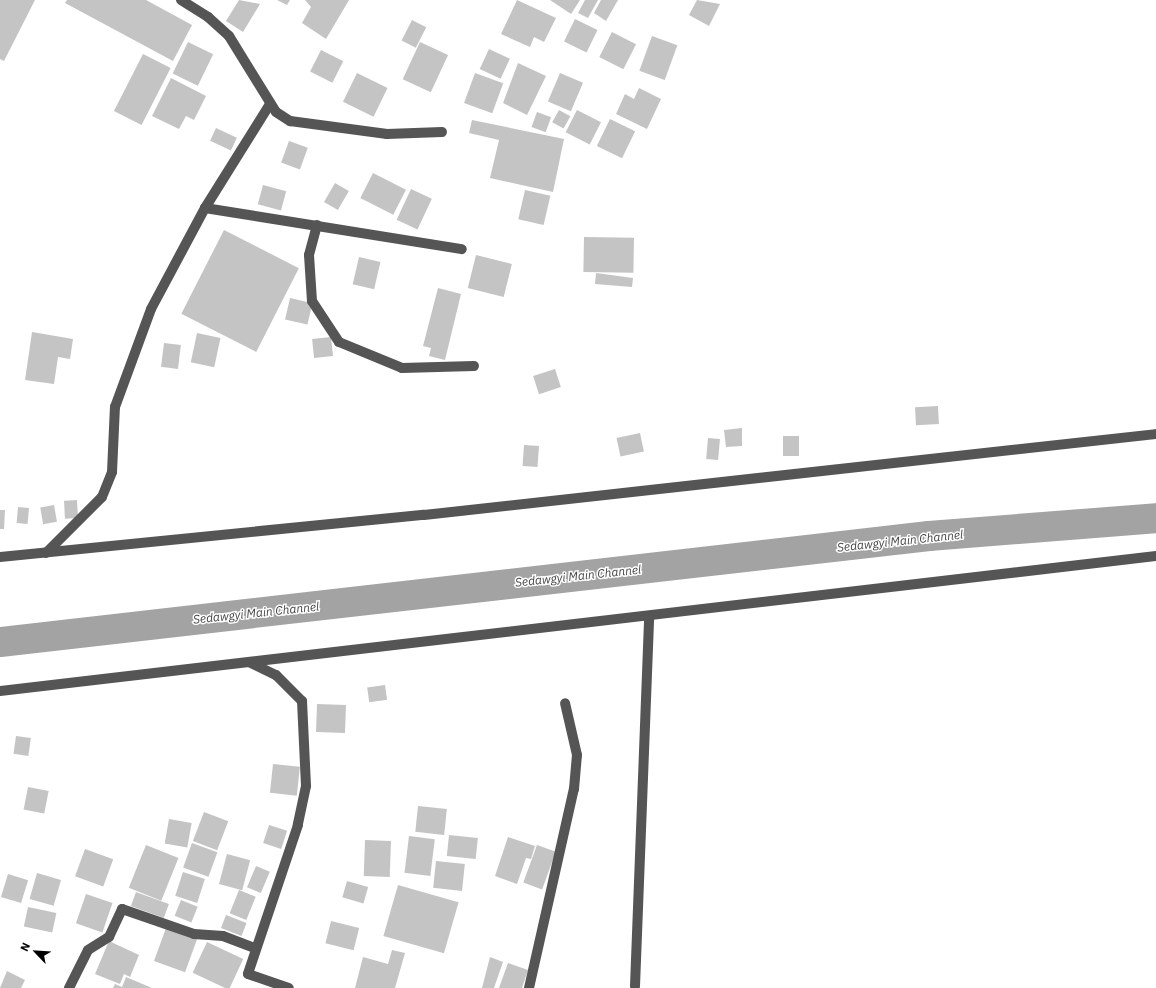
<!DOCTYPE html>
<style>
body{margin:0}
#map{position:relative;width:1156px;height:988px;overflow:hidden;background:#fff;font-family:"IBM Plex Sans",sans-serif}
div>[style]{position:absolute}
.canal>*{height:30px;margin:-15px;padding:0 15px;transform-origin:15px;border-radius:15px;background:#a3a3a3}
.building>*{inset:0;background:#c4c4c4;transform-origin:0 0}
.minor>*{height:10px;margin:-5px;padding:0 5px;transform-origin:5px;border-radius:5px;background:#555}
span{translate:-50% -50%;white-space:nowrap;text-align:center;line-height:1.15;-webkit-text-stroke:3px #fff;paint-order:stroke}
.water-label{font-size:12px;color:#444;font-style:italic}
.north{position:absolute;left:16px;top:932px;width:40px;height:40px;-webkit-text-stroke:3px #fff;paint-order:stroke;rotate:295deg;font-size:11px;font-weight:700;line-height:16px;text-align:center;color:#000}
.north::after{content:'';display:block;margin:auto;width:14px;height:18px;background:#000;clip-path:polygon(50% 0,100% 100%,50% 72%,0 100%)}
</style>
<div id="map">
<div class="canal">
<div style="left:0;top:642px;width:935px;rotate:-6.51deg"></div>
<div style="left:929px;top:536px;width:228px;rotate:-4.5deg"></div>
</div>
<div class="building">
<div style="clip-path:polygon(0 0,35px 0,4px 61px,0 59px)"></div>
<div style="clip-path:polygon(67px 0,146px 0,192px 25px,173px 61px,65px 3px)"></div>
<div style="clip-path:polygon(239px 0,260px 4px,243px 32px,226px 21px)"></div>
<div style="clip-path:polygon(277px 0,290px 0,287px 5px)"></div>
<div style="clip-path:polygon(305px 0,349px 0,326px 39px,302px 23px,311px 7px)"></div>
<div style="clip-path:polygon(517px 0,556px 18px,544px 42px,534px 37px,530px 47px,501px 34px)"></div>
<div style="clip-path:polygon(550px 0,580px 0,571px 14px)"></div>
<div style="clip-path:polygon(585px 0,598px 0,588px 18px,578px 13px)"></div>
<div style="clip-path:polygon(601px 0,618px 0,606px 21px,594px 13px)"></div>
<div style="clip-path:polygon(697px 0,720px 4px,709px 26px,689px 15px)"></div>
<div style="left:575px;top:19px;width:25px;height:25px;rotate:26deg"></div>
<div style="left:412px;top:20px;width:16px;height:23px;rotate:27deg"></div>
<div style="left:612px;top:32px;width:27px;height:28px;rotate:27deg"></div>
<div style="left:652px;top:36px;width:27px;height:37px;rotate:20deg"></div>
<div style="left:188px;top:42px;width:28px;height:35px;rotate:26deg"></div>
<div style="left:420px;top:42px;width:31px;height:41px;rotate:25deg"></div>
<div style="left:489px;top:49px;width:23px;height:22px;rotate:25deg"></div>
<div style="left:321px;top:50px;width:25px;height:24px;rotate:27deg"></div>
<div style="left:143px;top:54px;width:31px;height:64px;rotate:27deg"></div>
<div style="clip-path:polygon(518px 63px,546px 76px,527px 115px,503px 103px)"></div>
<div style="left:357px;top:73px;width:34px;height:32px;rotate:26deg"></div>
<div style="left:475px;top:73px;width:30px;height:32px;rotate:20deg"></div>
<div style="left:560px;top:73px;width:25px;height:31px;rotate:23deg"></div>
<div style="clip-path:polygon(171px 78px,206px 96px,194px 120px,186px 116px,179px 129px,152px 116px)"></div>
<div style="clip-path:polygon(639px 88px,661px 99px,647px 129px,616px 114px,625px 94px,634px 99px)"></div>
<div style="left:559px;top:110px;width:13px;height:14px;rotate:29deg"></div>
<div style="left:577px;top:110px;width:27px;height:25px;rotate:27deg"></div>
<div style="left:537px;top:112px;width:15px;height:16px;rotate:20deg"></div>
<div style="left:610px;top:119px;width:28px;height:30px;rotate:26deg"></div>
<div style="clip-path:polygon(472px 120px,564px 139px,553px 192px,490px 178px,499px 140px,469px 133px)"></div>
<div style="left:216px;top:128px;width:23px;height:14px;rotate:25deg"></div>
<div style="left:289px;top:141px;width:20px;height:23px;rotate:20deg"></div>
<div style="left:373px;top:173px;width:37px;height:28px;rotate:27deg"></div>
<div style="left:335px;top:183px;width:16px;height:22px;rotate:30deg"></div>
<div style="left:263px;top:185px;width:24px;height:20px;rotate:15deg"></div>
<div style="left:411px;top:189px;width:23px;height:34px;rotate:25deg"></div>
<div style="left:525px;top:190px;width:26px;height:30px;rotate:13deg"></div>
<div style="left:224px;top:230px;width:84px;height:94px;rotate:27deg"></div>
<div style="left:584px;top:237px;width:50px;height:35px;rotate:1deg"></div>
<div style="left:476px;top:255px;width:37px;height:34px;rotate:14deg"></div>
<div style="left:359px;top:257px;width:22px;height:28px;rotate:13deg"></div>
<div style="clip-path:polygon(596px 273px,633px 278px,632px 287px,595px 284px)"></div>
<div style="clip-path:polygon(438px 288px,461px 294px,445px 360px,429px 356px,431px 348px,423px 346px)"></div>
<div style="left:290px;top:298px;width:23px;height:22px;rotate:13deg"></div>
<div style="clip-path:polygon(32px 332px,73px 339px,70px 359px,58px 357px,54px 384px,25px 380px)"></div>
<div style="left:197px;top:333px;width:24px;height:30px;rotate:12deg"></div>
<div style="left:331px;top:337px;width:19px;height:19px;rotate:84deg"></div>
<div style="left:164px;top:343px;width:17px;height:24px;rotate:7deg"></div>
<div style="left:555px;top:369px;width:19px;height:23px;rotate:72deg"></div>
<div style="left:938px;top:406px;width:18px;height:23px;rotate:87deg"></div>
<div style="clip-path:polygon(742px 428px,742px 446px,726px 447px,724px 430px)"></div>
<div style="left:640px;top:433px;width:19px;height:24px;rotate:78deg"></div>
<div style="left:783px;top:436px;width:16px;height:20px"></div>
<div style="left:708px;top:438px;width:12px;height:21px;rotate:5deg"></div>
<div style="left:524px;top:445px;width:15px;height:21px;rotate:4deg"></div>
<div style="left:77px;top:500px;width:18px;height:13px;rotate:87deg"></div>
<div style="left:54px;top:505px;width:17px;height:14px;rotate:80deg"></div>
<div style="left:18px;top:507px;width:11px;height:16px;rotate:5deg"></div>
<div style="clip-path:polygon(0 510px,5px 510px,4px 529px,0 529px)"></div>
<div style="left:385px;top:685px;width:15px;height:18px;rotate:82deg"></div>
<div style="left:317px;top:704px;width:29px;height:28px;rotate:2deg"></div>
<div style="left:16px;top:736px;width:15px;height:18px;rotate:8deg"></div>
<div style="left:273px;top:764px;width:27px;height:29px;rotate:6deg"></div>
<div style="left:28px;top:787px;width:21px;height:23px;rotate:11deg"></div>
<div style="left:418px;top:806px;width:29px;height:26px;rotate:6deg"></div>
<div style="left:204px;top:812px;width:26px;height:31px;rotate:21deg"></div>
<div style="left:169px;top:819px;width:23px;height:25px;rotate:10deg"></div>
<div style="left:269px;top:825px;width:19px;height:19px;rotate:18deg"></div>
<div style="left:449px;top:835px;width:29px;height:21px;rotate:6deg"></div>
<div style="left:409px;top:836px;width:26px;height:37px;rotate:7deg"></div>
<div style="clip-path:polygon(508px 837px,535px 846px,531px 859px,526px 858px,517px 884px,495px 876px)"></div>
<div style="left:365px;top:840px;width:26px;height:36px;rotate:2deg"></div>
<div style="left:192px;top:843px;width:27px;height:26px;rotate:20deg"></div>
<div style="left:146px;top:845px;width:35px;height:46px;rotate:22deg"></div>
<div style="left:537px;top:845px;width:20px;height:40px;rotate:20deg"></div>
<div style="left:85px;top:849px;width:30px;height:29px;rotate:20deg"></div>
<div style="left:227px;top:854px;width:24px;height:31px;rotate:15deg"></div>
<div style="left:436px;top:861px;width:29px;height:27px;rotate:6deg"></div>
<div style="left:256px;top:866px;width:15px;height:23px;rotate:23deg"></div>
<div style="left:183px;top:872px;width:23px;height:25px;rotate:18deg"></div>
<div style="left:37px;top:873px;width:25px;height:27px;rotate:16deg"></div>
<div style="left:8px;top:874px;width:21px;height:24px;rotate:17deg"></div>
<div style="left:347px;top:881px;width:22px;height:17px;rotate:16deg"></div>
<div style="left:398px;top:885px;width:63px;height:53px;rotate:16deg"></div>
<div style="left:239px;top:890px;width:18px;height:25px;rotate:22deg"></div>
<div style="left:136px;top:892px;width:35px;height:15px;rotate:20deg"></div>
<div style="left:86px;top:894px;width:28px;height:31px;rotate:19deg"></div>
<div style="left:181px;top:900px;width:18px;height:17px;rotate:22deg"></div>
<div style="left:28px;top:907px;width:29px;height:20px;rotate:12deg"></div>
<div style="left:226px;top:915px;width:22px;height:14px;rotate:21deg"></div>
<div style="left:331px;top:921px;width:29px;height:23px;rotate:14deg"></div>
<div style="left:166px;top:928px;width:33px;height:35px;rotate:20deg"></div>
<div style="clip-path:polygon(109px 941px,139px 955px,130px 977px,124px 974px,120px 984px,95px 974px)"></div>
<div style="left:207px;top:942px;width:40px;height:34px;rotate:25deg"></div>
<div style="clip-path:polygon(392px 950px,405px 953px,395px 988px,355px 988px,363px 957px,388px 964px)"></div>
<div style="clip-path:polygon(490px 957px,503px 962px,494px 988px,482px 988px)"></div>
<div style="clip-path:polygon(508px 963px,528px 970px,522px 988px,499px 988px)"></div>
<div style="clip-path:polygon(7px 971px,25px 980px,21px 988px,0 988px)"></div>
<div style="clip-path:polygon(126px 977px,152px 988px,113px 988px,115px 984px,122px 987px)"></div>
</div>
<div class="minor">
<div style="left:181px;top:0;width:32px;rotate:32deg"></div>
<div style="left:208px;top:17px;width:28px;rotate:42deg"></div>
<div style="left:229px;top:36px;width:89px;rotate:58.3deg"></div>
<div style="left:276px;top:112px;width:17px;rotate:33deg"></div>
<div style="left:290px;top:121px;width:98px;rotate:7.6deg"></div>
<div style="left:387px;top:134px;width:55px;rotate:-2.1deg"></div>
<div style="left:205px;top:208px;width:260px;rotate:9.1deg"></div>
<div style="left:317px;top:225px;width:31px;rotate:105deg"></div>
<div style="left:309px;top:255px;width:46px;rotate:86.3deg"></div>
<div style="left:312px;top:301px;width:49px;rotate:56.6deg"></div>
<div style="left:339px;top:342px;width:68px;rotate:22.4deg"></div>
<div style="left:402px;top:368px;width:72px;rotate:-1.6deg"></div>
<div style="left:46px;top:553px;width:79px;rotate:-45deg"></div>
<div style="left:102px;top:497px;width:27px;rotate:-68deg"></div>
<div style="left:112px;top:472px;width:65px;rotate:-87.4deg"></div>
<div style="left:115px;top:407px;width:104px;rotate:-69.8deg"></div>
<div style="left:151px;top:309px;width:115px;rotate:-61.9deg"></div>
<div style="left:205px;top:208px;width:123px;rotate:-58deg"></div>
<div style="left:0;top:557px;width:426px;rotate:-5.7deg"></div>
<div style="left:424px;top:515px;width:736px;rotate:-6.31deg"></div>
<div style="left:251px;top:663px;width:28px;rotate:26deg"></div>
<div style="left:276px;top:675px;width:37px;rotate:45deg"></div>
<div style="left:302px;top:701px;width:85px;rotate:87.3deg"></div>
<div style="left:306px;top:786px;width:40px;rotate:102deg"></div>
<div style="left:298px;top:825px;width:157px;rotate:108.6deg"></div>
<div style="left:248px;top:974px;width:43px;rotate:18.9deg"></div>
<div style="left:0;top:691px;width:1164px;rotate:-6.66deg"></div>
<div style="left:635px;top:986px;width:369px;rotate:-87.8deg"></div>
<div style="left:69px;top:988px;width:42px;rotate:-63.4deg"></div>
<div style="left:88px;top:950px;width:25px;rotate:-32deg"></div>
<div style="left:109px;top:937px;width:31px;rotate:-65deg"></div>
<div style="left:122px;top:909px;width:76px;rotate:19.1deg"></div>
<div style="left:194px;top:934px;width:29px;rotate:4deg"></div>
<div style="left:223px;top:936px;width:34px;rotate:21deg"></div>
<div style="left:529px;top:988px;width:204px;rotate:-77.3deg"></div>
<div style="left:574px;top:789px;width:34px;rotate:-85deg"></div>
<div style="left:577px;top:755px;width:53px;rotate:-103deg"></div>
</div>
<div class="water-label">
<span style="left:900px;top:541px;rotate:-6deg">Sedawgyi Main Channel</span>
<span style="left:578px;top:576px;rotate:-6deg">Sedawgyi Main Channel</span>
<span style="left:256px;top:613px;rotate:-6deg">Sedawgyi Main Channel</span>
</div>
<div class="north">N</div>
</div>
